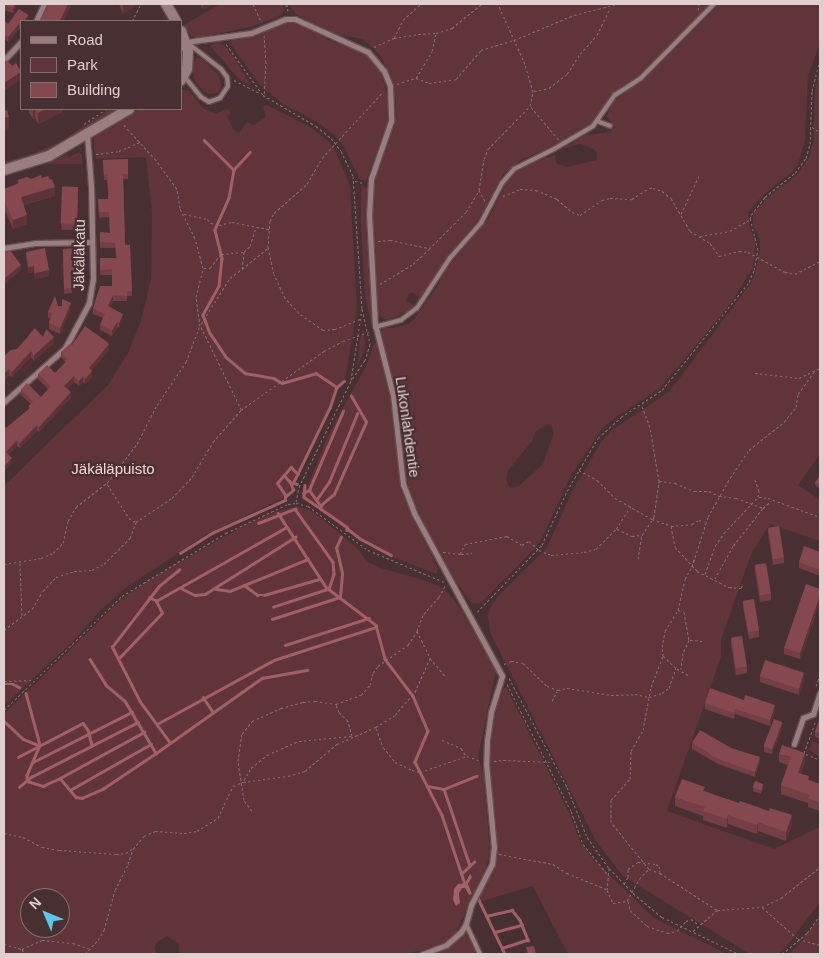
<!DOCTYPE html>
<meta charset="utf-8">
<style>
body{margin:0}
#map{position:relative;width:824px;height:958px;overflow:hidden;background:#483032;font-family:Arial,sans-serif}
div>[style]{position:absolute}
.green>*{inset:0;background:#603439}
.water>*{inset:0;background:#a16066}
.stream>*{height:2.5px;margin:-1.25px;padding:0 1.25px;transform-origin:1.25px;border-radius:1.25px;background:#a16066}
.path>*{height:1px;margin-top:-0.5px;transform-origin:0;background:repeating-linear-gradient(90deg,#877273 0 2.5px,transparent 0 5px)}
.roads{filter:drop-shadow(1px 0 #634e50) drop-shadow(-1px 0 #634e50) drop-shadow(0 1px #634e50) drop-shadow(0 -1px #634e50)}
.lane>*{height:4px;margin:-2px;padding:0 2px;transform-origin:2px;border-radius:2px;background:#9a7d7e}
.street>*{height:5px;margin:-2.5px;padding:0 2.5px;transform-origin:2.5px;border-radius:2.5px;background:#9a7d7e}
.secondary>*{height:10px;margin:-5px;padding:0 5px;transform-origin:5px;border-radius:5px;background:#9a7d7e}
.wall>*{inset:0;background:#733e44;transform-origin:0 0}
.shaded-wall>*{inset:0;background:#5e3237;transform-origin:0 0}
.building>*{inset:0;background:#86484f;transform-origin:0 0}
span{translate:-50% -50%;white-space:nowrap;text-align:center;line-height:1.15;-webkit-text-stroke:4.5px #483032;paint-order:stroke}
.street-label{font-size:15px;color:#dfcfcf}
.park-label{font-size:15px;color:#fdd4d7}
.frame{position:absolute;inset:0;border:5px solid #dfcfcf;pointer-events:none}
.legend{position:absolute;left:20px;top:20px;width:162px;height:90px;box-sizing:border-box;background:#483032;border:1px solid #847071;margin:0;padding:6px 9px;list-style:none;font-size:15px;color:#dfcfcf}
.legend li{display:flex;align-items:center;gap:10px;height:25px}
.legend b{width:25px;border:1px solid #847071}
.north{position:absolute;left:20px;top:888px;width:50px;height:50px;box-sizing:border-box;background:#483032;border:1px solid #847071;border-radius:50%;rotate:315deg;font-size:14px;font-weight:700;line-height:20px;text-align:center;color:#dfcfcf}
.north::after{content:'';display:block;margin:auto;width:18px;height:22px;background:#5cc7e8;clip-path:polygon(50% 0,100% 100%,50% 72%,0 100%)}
</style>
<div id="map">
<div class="green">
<div style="clip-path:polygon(220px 4px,282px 4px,284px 10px,278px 17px,253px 26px,198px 38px,191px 36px,184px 25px)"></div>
<div style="clip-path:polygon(evenodd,289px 4px,710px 4px,637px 77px,610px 95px,599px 115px,586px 127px,544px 150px,522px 159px,503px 174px,478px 221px,454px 248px,421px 298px,408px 311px,388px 320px,381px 317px,377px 311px,371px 210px,372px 182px,393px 128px,396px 100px,391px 77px,380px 55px,363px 39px,336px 34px,323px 28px,296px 14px,289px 4px,410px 293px,414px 293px,418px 297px,417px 302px,413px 305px,405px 301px,410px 293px)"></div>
<div style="clip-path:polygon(evenodd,720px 4px,820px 4px,820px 44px,808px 75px,805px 141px,798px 164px,793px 171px,763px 195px,748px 213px,749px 226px,755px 240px,755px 257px,752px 269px,731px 303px,660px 388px,613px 419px,601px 430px,571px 475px,542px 538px,535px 548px,481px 603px,472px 604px,453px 577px,410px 497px,396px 401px,380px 332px,384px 328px,393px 328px,408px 324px,414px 319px,435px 290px,447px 268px,489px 218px,505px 185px,516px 172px,529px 163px,553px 156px,585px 135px,611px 132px,614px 127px,607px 116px,613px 102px,645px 78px,720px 4px,580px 144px,594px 149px,597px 153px,597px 160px,567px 167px,557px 164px,555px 157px,556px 154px,571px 146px,580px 144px,720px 4px,548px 424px,552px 427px,554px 433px,543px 464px,519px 486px,513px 488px,509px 487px,506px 478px,507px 472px,533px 440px,535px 432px,548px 424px)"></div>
<div style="clip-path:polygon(296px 22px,326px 39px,365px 53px,380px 71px,388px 94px,389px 120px,366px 181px,359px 179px,345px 148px,335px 136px,319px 123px,283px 104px,261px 86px,229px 42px,231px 39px,258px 34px,283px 23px)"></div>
<div style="clip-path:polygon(218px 42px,224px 45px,235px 59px,251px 86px,240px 80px,211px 47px,211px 45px)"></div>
<div style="clip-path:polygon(196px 58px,200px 58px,206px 62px,219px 76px,222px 86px,218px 93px,208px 94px,197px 85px,192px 71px)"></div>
<div style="clip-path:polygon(820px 65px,820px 454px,798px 485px,820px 500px,820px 541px,770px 524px,752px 552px,721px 639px,721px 657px,667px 811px,774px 849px,820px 827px,820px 902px,786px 947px,778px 954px,750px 954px,623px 876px,596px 841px,490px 632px,488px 614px,492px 604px,503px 591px,546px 549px,574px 488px,602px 441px,611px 431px,670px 391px,751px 283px,756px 271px,760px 249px,759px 238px,753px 224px,753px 214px,767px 198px,797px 175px,809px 158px,813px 143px,815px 91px)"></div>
<div style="clip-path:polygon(182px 89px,189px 91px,203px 108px,216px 114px,226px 109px,229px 110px,230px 114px,227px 116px,233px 129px,239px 133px,247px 122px,253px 125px,265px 118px,266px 114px,263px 107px,267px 105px,312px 128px,330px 143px,336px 152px,350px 186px,357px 308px,346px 374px,286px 497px,207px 534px,125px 588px,99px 612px,73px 641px,4px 706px,4px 486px,108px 385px,128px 353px,141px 321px,151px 278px,152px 213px,146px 157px,96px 159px,94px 150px,94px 138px,104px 128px,140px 109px,181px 109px)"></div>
<div style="clip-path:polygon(109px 109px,117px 109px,65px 142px,65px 139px)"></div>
<div style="clip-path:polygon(56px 144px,60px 145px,37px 157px,4px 166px,4px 162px,35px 153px)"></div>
<div style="clip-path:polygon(79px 152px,82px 155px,82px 164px,43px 164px,65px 156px,69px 157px)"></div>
<div style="clip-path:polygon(361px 184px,367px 188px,372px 327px,365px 297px,361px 228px)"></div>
<div style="clip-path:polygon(364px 330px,365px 348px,357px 368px,360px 340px,362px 331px)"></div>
<div style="clip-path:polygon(376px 339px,389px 387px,401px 491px,438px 569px,436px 574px,378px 551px,346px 530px,304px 495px,328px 436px,367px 364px)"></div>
<div style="clip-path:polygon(evenodd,297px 506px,313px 512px,355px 546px,368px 562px,381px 568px,426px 581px,439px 586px,448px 593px,462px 611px,496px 669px,478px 757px,484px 776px,490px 853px,486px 869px,456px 932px,446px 941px,429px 949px,403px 954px,179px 954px,179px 944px,167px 936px,157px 942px,154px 948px,157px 954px,4px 954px,4px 714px,123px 598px,156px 576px,245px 525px,272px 513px,297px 506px,469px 874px,471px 875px,471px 878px,468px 884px,472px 893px,468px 894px,465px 888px,462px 888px,459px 893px,460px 902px,455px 906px,453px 900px,454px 889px,458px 884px,465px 883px,469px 874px,297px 506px,30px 898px,60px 898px,60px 928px,30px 928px,30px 898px)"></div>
<div style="clip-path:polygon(506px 687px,568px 811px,580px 841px,593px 859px,654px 918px,727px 954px,568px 954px,533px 886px,475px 903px,496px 862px,490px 759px,492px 731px,498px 701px,502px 690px)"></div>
<div style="clip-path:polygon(812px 741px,820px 744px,820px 757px,809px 750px)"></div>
<div style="clip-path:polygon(820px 915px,820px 954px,789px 954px,802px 941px)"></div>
<div style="clip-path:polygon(465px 932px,477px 954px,434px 954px,444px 950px)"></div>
</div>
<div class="water">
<div style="clip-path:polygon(470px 874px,472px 877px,468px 884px,472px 894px,469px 895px,465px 888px,462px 888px,459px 893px,460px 903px,456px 906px,453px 900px,454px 889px,458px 884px,465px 883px)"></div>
</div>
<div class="stream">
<div style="left:204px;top:140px;width:42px;rotate:45deg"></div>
<div style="left:234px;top:170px;width:28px;rotate:100deg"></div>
<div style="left:229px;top:198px;width:35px;rotate:114deg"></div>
<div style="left:215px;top:230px;width:29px;rotate:76deg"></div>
<div style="left:222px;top:258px;width:28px;rotate:96deg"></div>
<div style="left:219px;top:286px;width:33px;rotate:119deg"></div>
<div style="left:203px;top:315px;width:19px;rotate:69deg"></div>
<div style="left:210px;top:333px;width:29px;rotate:56deg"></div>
<div style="left:226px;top:357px;width:25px;rotate:40deg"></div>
<div style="left:245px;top:373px;width:29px;rotate:10deg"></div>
<div style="left:274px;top:378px;width:9px;rotate:32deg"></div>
<div style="left:282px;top:383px;width:35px;rotate:-16deg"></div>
<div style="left:316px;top:373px;width:25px;rotate:34deg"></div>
<div style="left:337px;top:387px;width:22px;rotate:108deg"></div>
<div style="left:330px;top:408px;width:82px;rotate:115.9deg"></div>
<div style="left:234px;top:169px;width:23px;rotate:-47deg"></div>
<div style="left:337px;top:387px;width:9px;rotate:-41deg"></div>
<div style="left:284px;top:475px;width:9px;rotate:49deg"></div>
<div style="left:290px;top:482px;width:7px;rotate:16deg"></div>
<div style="left:305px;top:485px;width:12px;rotate:95deg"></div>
<div style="left:304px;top:497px;width:52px;rotate:34.9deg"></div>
<div style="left:347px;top:527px;width:3px;rotate:90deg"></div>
<div style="left:310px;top:491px;width:19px;rotate:54deg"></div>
<div style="left:303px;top:493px;width:7px;rotate:-27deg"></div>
<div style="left:309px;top:490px;width:86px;rotate:-66.7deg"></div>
<div style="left:285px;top:497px;width:11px;rotate:-41deg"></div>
<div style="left:293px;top:490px;width:9px;rotate:-111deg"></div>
<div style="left:317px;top:499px;width:21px;rotate:-55deg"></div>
<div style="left:329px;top:482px;width:74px;rotate:-67.6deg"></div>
<div style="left:274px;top:505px;width:12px;rotate:-24deg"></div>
<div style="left:285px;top:500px;width:5px;rotate:-90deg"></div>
<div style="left:285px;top:495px;width:14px;rotate:-124deg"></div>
<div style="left:277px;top:483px;width:21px;rotate:-49deg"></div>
<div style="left:291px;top:467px;width:10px;rotate:45deg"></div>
<div style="left:321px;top:505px;width:17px;rotate:-40deg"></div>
<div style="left:334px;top:494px;width:79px;rotate:-66deg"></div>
<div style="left:366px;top:422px;width:30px;rotate:-120deg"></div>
<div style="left:278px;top:513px;width:88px;rotate:57deg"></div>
<div style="left:326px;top:587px;width:63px;rotate:37.2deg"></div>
<div style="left:376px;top:625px;width:35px;rotate:75deg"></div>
<div style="left:385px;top:659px;width:46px;rotate:52.9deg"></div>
<div style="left:413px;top:696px;width:38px;rotate:67deg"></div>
<div style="left:428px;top:731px;width:34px;rotate:113deg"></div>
<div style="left:415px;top:762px;width:59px;rotate:63deg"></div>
<div style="left:442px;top:815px;width:73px;rotate:71.6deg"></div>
<div style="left:258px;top:523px;width:40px;rotate:-21deg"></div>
<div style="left:295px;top:509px;width:65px;rotate:54.4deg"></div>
<div style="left:333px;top:562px;width:12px;rotate:85deg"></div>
<div style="left:334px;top:574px;width:16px;rotate:108deg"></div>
<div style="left:329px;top:589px;width:58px;rotate:161.9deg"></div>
<div style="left:348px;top:529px;width:16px;rotate:38deg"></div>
<div style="left:361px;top:539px;width:34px;rotate:28deg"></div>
<div style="left:180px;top:553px;width:38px;rotate:-32deg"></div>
<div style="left:212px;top:533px;width:68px;rotate:-24.3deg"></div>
<div style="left:244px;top:585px;width:17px;rotate:36deg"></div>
<div style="left:258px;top:595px;width:6px"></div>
<div style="left:264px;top:595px;width:57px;rotate:-16.2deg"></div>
<div style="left:181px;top:588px;width:16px;rotate:27deg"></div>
<div style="left:195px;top:595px;width:10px;rotate:-6deg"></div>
<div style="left:205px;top:594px;width:107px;rotate:-32.3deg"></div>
<div style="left:216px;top:589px;width:14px;rotate:8deg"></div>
<div style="left:230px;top:591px;width:84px;rotate:-22.3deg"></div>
<div style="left:156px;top:601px;width:150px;rotate:-29.5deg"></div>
<div style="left:272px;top:619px;width:71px;rotate:-17.9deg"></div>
<div style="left:340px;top:597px;width:24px;rotate:-85deg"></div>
<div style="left:342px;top:573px;width:26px;rotate:-103deg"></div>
<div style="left:336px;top:548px;width:12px;rotate:-66deg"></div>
<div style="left:285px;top:645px;width:88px;rotate:-17.8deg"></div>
<div style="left:119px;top:658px;width:62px;rotate:-46.3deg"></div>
<div style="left:162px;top:613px;width:13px;rotate:-117deg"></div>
<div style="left:156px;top:601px;width:7px;rotate:-153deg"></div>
<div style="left:90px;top:659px;width:31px;rotate:58deg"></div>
<div style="left:106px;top:685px;width:25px;rotate:40deg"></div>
<div style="left:125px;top:701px;width:61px;rotate:59.2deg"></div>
<div style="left:156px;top:753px;width:130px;rotate:-35.3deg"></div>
<div style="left:262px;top:678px;width:46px;rotate:-10.1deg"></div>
<div style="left:4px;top:684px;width:9px"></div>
<div style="left:13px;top:684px;width:7px;rotate:27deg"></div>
<div style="left:26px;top:693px;width:54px;rotate:74.9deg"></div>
<div style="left:40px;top:745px;width:33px;rotate:113deg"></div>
<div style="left:27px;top:775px;width:6px;rotate:90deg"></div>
<div style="left:27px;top:781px;width:17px;rotate:17deg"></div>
<div style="left:43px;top:786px;width:19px;rotate:-25deg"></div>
<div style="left:60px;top:778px;width:25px;rotate:50deg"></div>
<div style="left:76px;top:797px;width:6px;rotate:9deg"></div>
<div style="left:82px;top:798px;width:24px;rotate:-24deg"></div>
<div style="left:104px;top:788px;width:63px;rotate:-33.9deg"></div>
<div style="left:203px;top:697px;width:18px;rotate:56deg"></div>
<div style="left:4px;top:721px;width:26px;rotate:43deg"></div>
<div style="left:23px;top:739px;width:16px;rotate:22deg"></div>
<div style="left:157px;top:724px;width:133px;rotate:-28.7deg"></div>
<div style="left:274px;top:660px;width:107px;rotate:-17.9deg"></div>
<div style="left:170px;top:743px;width:51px;rotate:-126.2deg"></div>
<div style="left:140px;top:702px;width:62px;rotate:-117deg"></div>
<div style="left:112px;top:647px;width:77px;rotate:-52.4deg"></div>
<div style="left:159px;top:586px;width:26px;rotate:-39deg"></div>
<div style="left:18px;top:757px;width:73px;rotate:-27.6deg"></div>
<div style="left:83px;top:723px;width:9px;rotate:54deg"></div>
<div style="left:88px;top:730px;width:16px;rotate:75deg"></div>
<div style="left:33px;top:762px;width:111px;rotate:-26.8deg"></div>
<div style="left:60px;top:778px;width:96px;rotate:-28.7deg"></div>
<div style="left:428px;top:786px;width:16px;rotate:11deg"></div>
<div style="left:444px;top:789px;width:81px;rotate:71.3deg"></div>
<div style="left:19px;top:787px;width:16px;rotate:-40deg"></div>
<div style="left:31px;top:777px;width:120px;rotate:-27.2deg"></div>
<div style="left:444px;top:789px;width:35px;rotate:-22deg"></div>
<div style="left:70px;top:790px;width:93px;rotate:-29.6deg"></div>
<div style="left:461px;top:874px;width:18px;rotate:-43deg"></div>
<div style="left:478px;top:898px;width:62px;rotate:64.3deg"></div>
<div style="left:486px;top:916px;width:27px;rotate:-13deg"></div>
<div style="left:512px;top:910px;width:13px;rotate:51deg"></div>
<div style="left:520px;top:920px;width:22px;rotate:68deg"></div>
<div style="left:528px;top:940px;width:26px;rotate:162deg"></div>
<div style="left:495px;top:932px;width:28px;rotate:-15deg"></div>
</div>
<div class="path">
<div style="left:253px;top:4px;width:19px;rotate:65deg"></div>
<div style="left:280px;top:4px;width:7px;rotate:16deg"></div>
<div style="left:287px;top:4px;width:7px;rotate:82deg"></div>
<div style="left:698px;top:10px;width:6px;rotate:-81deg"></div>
<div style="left:132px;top:21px;width:19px;rotate:-62deg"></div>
<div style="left:264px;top:35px;width:26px;rotate:86deg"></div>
<div style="left:266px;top:61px;width:35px;rotate:93deg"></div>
<div style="left:394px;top:38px;width:20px;rotate:-63deg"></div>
<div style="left:403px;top:20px;width:24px;rotate:-42deg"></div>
<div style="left:226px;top:44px;width:63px;rotate:54deg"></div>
<div style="left:263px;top:95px;width:61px;rotate:30.3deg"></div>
<div style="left:316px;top:126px;width:19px;rotate:39deg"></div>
<div style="left:331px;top:138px;width:16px;rotate:52deg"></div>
<div style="left:341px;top:151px;width:28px;rotate:64deg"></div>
<div style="left:353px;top:176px;width:133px;rotate:86.1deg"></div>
<div style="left:362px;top:309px;width:36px;rotate:77deg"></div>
<div style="left:370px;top:344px;width:17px;rotate:107deg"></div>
<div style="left:365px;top:360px;width:27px;rotate:124deg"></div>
<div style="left:374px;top:47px;width:22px;rotate:-24deg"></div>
<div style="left:394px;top:38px;width:24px;rotate:-9deg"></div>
<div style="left:418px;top:34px;width:18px;rotate:-3deg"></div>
<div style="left:436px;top:33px;width:17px;rotate:-17deg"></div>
<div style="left:452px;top:28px;width:38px;rotate:-39deg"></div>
<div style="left:416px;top:78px;width:31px;rotate:-59deg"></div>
<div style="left:432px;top:51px;width:17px;rotate:-77deg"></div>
<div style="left:234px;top:80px;width:30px;rotate:27deg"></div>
<div style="left:397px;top:84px;width:20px;rotate:-18deg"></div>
<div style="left:416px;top:78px;width:14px;rotate:21deg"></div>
<div style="left:429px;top:83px;width:27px;rotate:-8deg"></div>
<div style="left:456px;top:79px;width:38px;rotate:-49deg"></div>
<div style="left:481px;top:50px;width:34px;rotate:-17deg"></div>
<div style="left:514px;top:40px;width:65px;rotate:-22.6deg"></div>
<div style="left:574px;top:15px;width:44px;rotate:-14.3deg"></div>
<div style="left:534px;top:91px;width:15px;rotate:-11deg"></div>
<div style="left:549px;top:88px;width:23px;rotate:-38deg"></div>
<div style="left:567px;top:74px;width:24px;rotate:-57deg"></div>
<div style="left:580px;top:54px;width:25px;rotate:-48deg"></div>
<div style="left:597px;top:35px;width:30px;rotate:-64deg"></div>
<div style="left:531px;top:107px;width:43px;rotate:49.7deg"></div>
<div style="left:84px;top:124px;width:27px;rotate:-34deg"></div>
<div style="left:812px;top:127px;width:9px;rotate:32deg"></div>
<div style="left:96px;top:154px;width:23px;rotate:-7deg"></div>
<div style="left:119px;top:151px;width:23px;rotate:-23deg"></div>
<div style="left:355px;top:181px;width:8px;rotate:14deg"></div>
<div style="left:503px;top:196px;width:18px;rotate:-22deg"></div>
<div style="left:520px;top:189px;width:16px;rotate:4deg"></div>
<div style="left:536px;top:190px;width:23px;rotate:23deg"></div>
<div style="left:557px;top:199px;width:20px;rotate:41deg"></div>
<div style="left:572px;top:212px;width:9px;rotate:21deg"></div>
<div style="left:580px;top:215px;width:27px;rotate:-34deg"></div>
<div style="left:602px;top:200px;width:8px;rotate:-14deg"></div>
<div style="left:610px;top:198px;width:22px;rotate:3deg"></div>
<div style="left:632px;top:199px;width:20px;rotate:-33deg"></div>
<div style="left:649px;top:188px;width:4px"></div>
<div style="left:653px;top:188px;width:9px;rotate:18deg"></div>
<div style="left:662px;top:191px;width:11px;rotate:38deg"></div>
<div style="left:671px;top:198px;width:38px;rotate:60deg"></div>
<div style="left:690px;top:231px;width:23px;rotate:31deg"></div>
<div style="left:710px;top:243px;width:16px;rotate:55deg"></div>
<div style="left:719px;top:256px;width:21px;rotate:-14deg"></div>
<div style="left:739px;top:251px;width:9px;rotate:6deg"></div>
<div style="left:748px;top:252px;width:42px;rotate:28.4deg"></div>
<div style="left:785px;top:272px;width:10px;rotate:11deg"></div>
<div style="left:795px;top:274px;width:28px;rotate:-27deg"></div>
<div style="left:485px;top:201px;width:13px;rotate:-119deg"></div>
<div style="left:479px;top:190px;width:31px;rotate:-81deg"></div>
<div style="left:484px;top:159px;width:11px;rotate:-68deg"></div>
<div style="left:488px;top:149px;width:60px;rotate:-45.7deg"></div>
<div style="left:530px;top:106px;width:14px;rotate:-78deg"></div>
<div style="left:533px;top:92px;width:29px;rotate:-106deg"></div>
<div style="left:525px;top:64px;width:66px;rotate:-114.2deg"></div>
<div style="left:184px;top:214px;width:24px;rotate:12deg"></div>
<div style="left:207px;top:219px;width:6px;rotate:45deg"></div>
<div style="left:211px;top:223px;width:8px;rotate:14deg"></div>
<div style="left:219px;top:225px;width:13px;rotate:-13deg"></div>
<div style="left:232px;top:222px;width:38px;rotate:11deg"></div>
<div style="left:681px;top:214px;width:42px;rotate:-64.7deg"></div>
<div style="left:700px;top:236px;width:30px;rotate:-9deg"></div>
<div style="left:730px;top:231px;width:22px;rotate:-30deg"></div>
<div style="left:378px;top:241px;width:12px;rotate:-5deg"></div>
<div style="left:390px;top:240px;width:39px;rotate:12deg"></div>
<div style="left:204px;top:268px;width:6px"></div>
<div style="left:210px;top:268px;width:18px;rotate:-52deg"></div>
<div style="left:221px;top:254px;width:22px;rotate:-5deg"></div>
<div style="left:242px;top:269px;width:32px;rotate:-39deg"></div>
<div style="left:380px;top:284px;width:39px;rotate:-31deg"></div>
<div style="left:413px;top:264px;width:22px;rotate:-43deg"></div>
<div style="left:429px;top:249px;width:52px;rotate:-45deg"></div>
<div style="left:466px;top:212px;width:26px;rotate:-59deg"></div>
<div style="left:360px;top:319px;width:27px;rotate:158deg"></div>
<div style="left:335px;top:329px;width:12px;rotate:175deg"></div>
<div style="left:323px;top:330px;width:29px;rotate:-145deg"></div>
<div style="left:299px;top:313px;width:21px;rotate:-133deg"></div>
<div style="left:285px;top:298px;width:26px;rotate:-115deg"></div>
<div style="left:274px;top:274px;width:27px;rotate:-103deg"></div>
<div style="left:268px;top:248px;width:27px;rotate:-86deg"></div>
<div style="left:270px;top:221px;width:9px;rotate:-63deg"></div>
<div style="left:274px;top:213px;width:44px;rotate:-41.3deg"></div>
<div style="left:307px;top:184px;width:30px;rotate:-60deg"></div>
<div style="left:322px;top:158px;width:90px;rotate:-47.3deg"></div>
<div style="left:201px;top:324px;width:54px;rotate:-57.8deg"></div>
<div style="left:230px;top:278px;width:15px;rotate:-37deg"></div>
<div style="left:242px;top:269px;width:17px;rotate:-83deg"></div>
<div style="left:244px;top:252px;width:8px;rotate:-45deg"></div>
<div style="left:250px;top:246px;width:20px;rotate:-72deg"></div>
<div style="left:201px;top:327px;width:91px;rotate:64deg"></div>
<div style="left:755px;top:373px;width:44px;rotate:6.5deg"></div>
<div style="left:799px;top:378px;width:23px;rotate:-25deg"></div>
<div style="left:351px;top:380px;width:72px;rotate:-81.2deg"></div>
<div style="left:579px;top:470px;width:21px;rotate:29deg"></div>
<div style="left:597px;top:480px;width:25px;rotate:45deg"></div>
<div style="left:615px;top:498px;width:43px;rotate:29.6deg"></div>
<div style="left:652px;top:519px;width:20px;rotate:20deg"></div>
<div style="left:671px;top:526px;width:21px;rotate:79deg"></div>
<div style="left:675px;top:547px;width:33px;rotate:47deg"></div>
<div style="left:697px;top:571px;width:36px;rotate:27deg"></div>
<div style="left:729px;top:587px;width:12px;rotate:5deg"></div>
<div style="left:741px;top:588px;width:4px;rotate:-63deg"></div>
<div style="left:659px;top:481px;width:16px;rotate:7deg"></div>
<div style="left:675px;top:483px;width:21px;rotate:23deg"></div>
<div style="left:694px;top:491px;width:15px"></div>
<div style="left:709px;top:491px;width:11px;rotate:27deg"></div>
<div style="left:719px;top:496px;width:17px;rotate:7deg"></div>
<div style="left:736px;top:498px;width:29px;rotate:20deg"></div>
<div style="left:763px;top:508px;width:48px;rotate:128.3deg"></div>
<div style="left:733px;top:546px;width:37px;rotate:119deg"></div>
<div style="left:107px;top:484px;width:40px;rotate:57.1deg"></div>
<div style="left:129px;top:518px;width:8px;rotate:30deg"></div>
<div style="left:759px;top:497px;width:9px;rotate:6deg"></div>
<div style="left:768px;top:498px;width:55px;rotate:20.1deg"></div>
<div style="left:296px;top:502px;width:15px;rotate:-79deg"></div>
<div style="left:299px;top:487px;width:116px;rotate:-63.9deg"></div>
<div style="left:763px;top:508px;width:11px;rotate:-41deg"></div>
<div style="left:671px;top:526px;width:21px;rotate:-5deg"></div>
<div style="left:692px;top:524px;width:8px;rotate:-30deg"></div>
<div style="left:699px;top:520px;width:6px;rotate:18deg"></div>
<div style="left:617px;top:529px;width:17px;rotate:25deg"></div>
<div style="left:632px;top:536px;width:9px;rotate:-6deg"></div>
<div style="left:443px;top:552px;width:17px;rotate:7deg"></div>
<div style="left:460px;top:554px;width:11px;rotate:-63deg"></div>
<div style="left:465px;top:544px;width:43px;rotate:-10.8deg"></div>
<div style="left:507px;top:536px;width:17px;rotate:31deg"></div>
<div style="left:522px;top:545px;width:8px;rotate:-30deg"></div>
<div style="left:529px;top:541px;width:13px;rotate:42deg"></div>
<div style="left:539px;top:550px;width:13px;rotate:23deg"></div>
<div style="left:551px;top:555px;width:33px;rotate:-5deg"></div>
<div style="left:584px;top:552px;width:12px;rotate:-14deg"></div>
<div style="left:596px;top:549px;width:28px;rotate:-45deg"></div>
<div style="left:616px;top:529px;width:27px;rotate:-57deg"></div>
<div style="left:461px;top:554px;width:11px;rotate:-5deg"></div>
<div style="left:638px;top:559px;width:24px;rotate:-81deg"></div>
<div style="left:642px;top:535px;width:22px;rotate:-56deg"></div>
<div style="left:654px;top:517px;width:36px;rotate:-82deg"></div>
<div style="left:659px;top:481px;width:55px;rotate:-99.5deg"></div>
<div style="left:650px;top:427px;width:22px;rotate:-111deg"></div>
<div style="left:694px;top:559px;width:8px;rotate:104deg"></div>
<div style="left:692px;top:567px;width:52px;rotate:-72.3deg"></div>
<div style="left:708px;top:517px;width:45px;rotate:-60.6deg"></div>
<div style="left:730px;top:478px;width:34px;rotate:-56deg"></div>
<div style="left:749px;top:450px;width:45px;rotate:-38.7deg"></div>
<div style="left:784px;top:422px;width:19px;rotate:-51deg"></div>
<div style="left:796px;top:407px;width:13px;rotate:-81deg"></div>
<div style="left:798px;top:394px;width:29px;rotate:-54deg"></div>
<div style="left:20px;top:563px;width:54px;rotate:87.9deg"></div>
<div style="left:4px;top:564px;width:37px;rotate:-9deg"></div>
<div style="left:41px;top:558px;width:13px;rotate:-23deg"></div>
<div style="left:53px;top:553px;width:14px;rotate:-45deg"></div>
<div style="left:63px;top:543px;width:23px;rotate:-77deg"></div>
<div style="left:68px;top:521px;width:16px;rotate:-60deg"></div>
<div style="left:76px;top:507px;width:39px;rotate:-38deg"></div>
<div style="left:107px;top:483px;width:49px;rotate:-52.4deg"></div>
<div style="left:137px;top:444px;width:44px;rotate:-62.9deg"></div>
<div style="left:157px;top:405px;width:52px;rotate:-56deg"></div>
<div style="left:186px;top:362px;width:39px;rotate:-69deg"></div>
<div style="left:200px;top:326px;width:29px;rotate:-98deg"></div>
<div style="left:196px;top:297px;width:30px;rotate:-76deg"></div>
<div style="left:203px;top:268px;width:31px;rotate:-105deg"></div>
<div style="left:195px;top:238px;width:34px;rotate:-117deg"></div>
<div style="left:180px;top:208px;width:19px;rotate:-99deg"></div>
<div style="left:177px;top:189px;width:36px;rotate:-126deg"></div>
<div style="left:156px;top:160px;width:49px;rotate:-132.5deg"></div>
<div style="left:705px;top:574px;width:30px;rotate:-70deg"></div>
<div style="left:715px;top:546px;width:16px;rotate:-55deg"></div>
<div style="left:724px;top:533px;width:50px;rotate:-46.6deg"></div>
<div style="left:758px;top:497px;width:6px;rotate:-81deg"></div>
<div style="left:759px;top:491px;width:12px;rotate:-110deg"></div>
<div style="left:445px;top:586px;width:13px;rotate:119deg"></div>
<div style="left:439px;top:597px;width:24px;rotate:132deg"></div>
<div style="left:423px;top:615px;width:17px;rotate:111deg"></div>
<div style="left:417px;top:631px;width:30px;rotate:64deg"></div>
<div style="left:430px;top:658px;width:23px;rotate:50deg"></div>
<div style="left:678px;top:610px;width:6px;rotate:18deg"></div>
<div style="left:684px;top:612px;width:28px;rotate:80deg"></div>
<div style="left:689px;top:640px;width:14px;rotate:115deg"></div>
<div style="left:683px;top:653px;width:16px;rotate:97deg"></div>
<div style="left:477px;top:612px;width:93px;rotate:-45.9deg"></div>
<div style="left:542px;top:545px;width:60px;rotate:-65.2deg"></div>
<div style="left:567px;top:491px;width:61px;rotate:-59.7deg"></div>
<div style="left:598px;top:438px;width:31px;rotate:-42deg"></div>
<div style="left:621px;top:417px;width:49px;rotate:-33.4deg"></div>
<div style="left:662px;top:390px;width:139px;rotate:-51.1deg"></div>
<div style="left:749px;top:282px;width:13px;rotate:-67deg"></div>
<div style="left:754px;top:270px;width:20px;rotate:-79deg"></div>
<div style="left:758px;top:250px;width:32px;rotate:-104deg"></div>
<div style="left:750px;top:219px;width:4px;rotate:-76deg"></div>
<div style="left:751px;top:215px;width:23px;rotate:-52deg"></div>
<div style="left:765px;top:197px;width:38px;rotate:-39deg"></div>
<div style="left:795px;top:173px;width:19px;rotate:-54deg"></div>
<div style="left:806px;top:158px;width:15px;rotate:-74deg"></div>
<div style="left:810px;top:144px;width:53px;rotate:-87.8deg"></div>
<div style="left:812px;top:91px;width:34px;rotate:-76deg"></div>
<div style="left:4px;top:630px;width:35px;rotate:-37deg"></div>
<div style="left:32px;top:609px;width:21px;rotate:-59deg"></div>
<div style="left:43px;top:591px;width:19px;rotate:-47deg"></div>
<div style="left:56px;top:577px;width:19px;rotate:-18deg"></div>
<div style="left:74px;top:571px;width:18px;rotate:-3deg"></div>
<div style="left:92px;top:570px;width:13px;rotate:-27deg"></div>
<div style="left:104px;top:564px;width:37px;rotate:-45deg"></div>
<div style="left:130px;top:538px;width:17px;rotate:-69deg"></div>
<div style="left:136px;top:522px;width:43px;rotate:-33.7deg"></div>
<div style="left:172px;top:498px;width:29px;rotate:-46deg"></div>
<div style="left:192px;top:477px;width:41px;rotate:-59deg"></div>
<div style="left:213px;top:442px;width:43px;rotate:-48.8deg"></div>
<div style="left:241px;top:410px;width:102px;rotate:-35.4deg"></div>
<div style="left:324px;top:351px;width:21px;rotate:-28deg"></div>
<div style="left:343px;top:341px;width:28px;rotate:-19deg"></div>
<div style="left:690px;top:640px;width:13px;rotate:4deg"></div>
<div style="left:504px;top:664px;width:8px;rotate:-23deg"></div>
<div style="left:511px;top:661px;width:12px;rotate:9deg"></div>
<div style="left:523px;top:663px;width:33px;rotate:44deg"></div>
<div style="left:547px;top:686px;width:12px;rotate:20deg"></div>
<div style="left:558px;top:690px;width:9px;rotate:-13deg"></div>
<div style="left:567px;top:688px;width:45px;rotate:9deg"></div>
<div style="left:611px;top:695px;width:24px;rotate:-2deg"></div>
<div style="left:635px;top:694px;width:14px;rotate:12deg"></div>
<div style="left:649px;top:697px;width:14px;rotate:-17deg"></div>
<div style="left:662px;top:693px;width:9px;rotate:-36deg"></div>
<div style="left:669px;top:688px;width:21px;rotate:-71deg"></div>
<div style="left:688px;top:675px;width:14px;rotate:-150deg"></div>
<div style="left:676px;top:668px;width:18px;rotate:-137deg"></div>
<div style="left:663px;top:656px;width:9px;rotate:-96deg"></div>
<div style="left:662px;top:647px;width:16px;rotate:-79deg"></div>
<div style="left:665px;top:631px;width:25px;rotate:-58deg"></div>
<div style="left:678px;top:610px;width:32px;rotate:-77deg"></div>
<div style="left:685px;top:579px;width:13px;rotate:-61deg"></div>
<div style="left:509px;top:678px;width:123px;rotate:62deg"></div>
<div style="left:567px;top:787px;width:54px;rotate:68.2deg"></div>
<div style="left:587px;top:837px;width:38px;rotate:55deg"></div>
<div style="left:609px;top:868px;width:35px;rotate:46deg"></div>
<div style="left:633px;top:893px;width:38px;rotate:40deg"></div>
<div style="left:662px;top:917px;width:85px;rotate:25.7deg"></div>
<div style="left:4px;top:681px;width:29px;rotate:-2deg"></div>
<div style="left:507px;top:684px;width:142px;rotate:63.3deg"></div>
<div style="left:571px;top:811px;width:35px;rotate:70deg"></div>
<div style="left:583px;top:844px;width:40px;rotate:51deg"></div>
<div style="left:816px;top:686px;width:12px;rotate:-70deg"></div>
<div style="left:552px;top:701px;width:11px;rotate:-63deg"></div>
<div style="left:4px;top:710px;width:164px;rotate:-44deg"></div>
<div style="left:122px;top:596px;width:122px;rotate:-31.2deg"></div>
<div style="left:226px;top:533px;width:68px;rotate:-25.1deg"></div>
<div style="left:288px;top:504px;width:8px;rotate:-7deg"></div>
<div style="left:296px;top:503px;width:12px;rotate:14deg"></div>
<div style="left:308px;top:506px;width:74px;rotate:36.3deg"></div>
<div style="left:368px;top:550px;width:82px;rotate:22.8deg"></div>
<div style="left:376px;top:728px;width:20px;rotate:70deg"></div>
<div style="left:383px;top:747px;width:19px;rotate:51deg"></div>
<div style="left:395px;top:762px;width:19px;rotate:25deg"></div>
<div style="left:412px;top:770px;width:8px;rotate:14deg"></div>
<div style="left:420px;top:772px;width:50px;rotate:-18.8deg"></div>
<div style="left:467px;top:756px;width:12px;rotate:20deg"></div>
<div style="left:442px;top:740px;width:21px;rotate:23deg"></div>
<div style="left:461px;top:748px;width:9px;rotate:58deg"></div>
<div style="left:804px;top:753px;width:35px;rotate:-70deg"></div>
<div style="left:806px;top:754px;width:15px;rotate:23deg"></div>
<div style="left:494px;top:761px;width:9px;rotate:-6deg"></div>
<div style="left:503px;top:760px;width:50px;rotate:2.3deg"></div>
<div style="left:244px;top:780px;width:14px;rotate:-60deg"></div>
<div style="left:251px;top:768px;width:21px;rotate:-39deg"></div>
<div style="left:267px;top:755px;width:35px;rotate:-24deg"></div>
<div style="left:299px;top:741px;width:53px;rotate:-5.4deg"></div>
<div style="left:352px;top:736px;width:16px;rotate:-105deg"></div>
<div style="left:348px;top:721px;width:13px;rotate:-135deg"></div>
<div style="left:339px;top:712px;width:8px;rotate:-113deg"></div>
<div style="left:252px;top:811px;width:14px;rotate:-126deg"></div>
<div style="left:244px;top:800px;width:39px;rotate:-99deg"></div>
<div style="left:238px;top:761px;width:27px;rotate:-82deg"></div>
<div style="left:242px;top:734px;width:16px;rotate:-52deg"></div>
<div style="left:252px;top:721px;width:32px;rotate:-24deg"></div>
<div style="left:281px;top:708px;width:23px;rotate:-15deg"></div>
<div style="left:303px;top:702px;width:12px;rotate:-5deg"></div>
<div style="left:315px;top:701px;width:21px;rotate:8deg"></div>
<div style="left:336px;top:704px;width:27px;rotate:-20deg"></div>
<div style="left:361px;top:695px;width:13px;rotate:-48deg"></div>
<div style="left:370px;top:685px;width:12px;rotate:-76deg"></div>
<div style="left:373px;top:673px;width:9px;rotate:-54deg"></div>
<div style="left:378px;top:666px;width:37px;rotate:-35deg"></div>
<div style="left:408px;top:645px;width:17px;rotate:-57deg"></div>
<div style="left:4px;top:833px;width:19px;rotate:12deg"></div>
<div style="left:23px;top:837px;width:21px;rotate:28deg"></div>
<div style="left:42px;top:847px;width:17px;rotate:10deg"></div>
<div style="left:59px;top:850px;width:57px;rotate:4deg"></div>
<div style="left:116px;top:854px;width:10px;rotate:-6deg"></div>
<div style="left:126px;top:853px;width:7px;rotate:-34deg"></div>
<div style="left:499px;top:854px;width:55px;rotate:10.5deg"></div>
<div style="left:553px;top:864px;width:17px;rotate:33deg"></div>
<div style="left:567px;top:873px;width:42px;rotate:22.3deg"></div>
<div style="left:609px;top:868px;width:22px;rotate:95deg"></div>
<div style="left:607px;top:890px;width:14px;rotate:65deg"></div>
<div style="left:613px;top:903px;width:14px;rotate:-8deg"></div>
<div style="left:627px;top:901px;width:25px;rotate:-61deg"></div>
<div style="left:639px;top:879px;width:14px;rotate:-45deg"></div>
<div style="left:649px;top:869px;width:12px;rotate:20deg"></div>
<div style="left:660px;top:873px;width:68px;rotate:33deg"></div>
<div style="left:649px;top:869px;width:60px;rotate:-129deg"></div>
<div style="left:611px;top:822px;width:22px;rotate:-90deg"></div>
<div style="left:611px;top:800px;width:28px;rotate:-48deg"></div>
<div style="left:630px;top:779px;width:28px;rotate:-88deg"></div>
<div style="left:631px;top:751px;width:24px;rotate:-60deg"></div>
<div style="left:643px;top:730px;width:44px;rotate:-79.5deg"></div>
<div style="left:651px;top:687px;width:33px;rotate:-69deg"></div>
<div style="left:624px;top:884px;width:8px;rotate:-60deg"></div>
<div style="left:628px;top:877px;width:8px;rotate:-90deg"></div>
<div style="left:628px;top:869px;width:12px;rotate:-35deg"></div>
<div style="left:638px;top:862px;width:18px;rotate:6deg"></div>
<div style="left:656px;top:864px;width:4px;rotate:34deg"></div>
<div style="left:659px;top:866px;width:6px;rotate:81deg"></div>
<div style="left:628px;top:901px;width:9px;rotate:77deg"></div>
<div style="left:630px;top:910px;width:23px;rotate:43deg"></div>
<div style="left:647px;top:926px;width:21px;rotate:19deg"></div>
<div style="left:667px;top:933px;width:10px;rotate:-11deg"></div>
<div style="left:677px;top:931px;width:13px;rotate:-48deg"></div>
<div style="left:686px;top:921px;width:5px;rotate:-22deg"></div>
<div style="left:691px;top:919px;width:9px;rotate:36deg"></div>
<div style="left:762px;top:907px;width:48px;rotate:41.6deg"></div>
<div style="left:798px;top:939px;width:23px;rotate:15deg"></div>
<div style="left:693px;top:931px;width:32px;rotate:-41deg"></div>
<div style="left:717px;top:910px;width:45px;rotate:-3.8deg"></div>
<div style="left:762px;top:907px;width:21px;rotate:-25deg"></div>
<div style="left:781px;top:898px;width:50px;rotate:-38.5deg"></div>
<div style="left:4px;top:944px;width:19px;rotate:16deg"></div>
<div style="left:22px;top:949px;width:6px;rotate:59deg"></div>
<div style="left:22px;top:949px;width:22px;rotate:-24deg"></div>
<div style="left:42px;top:940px;width:31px;rotate:6deg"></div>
<div style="left:73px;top:943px;width:18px;rotate:19deg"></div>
<div style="left:85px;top:954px;width:19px;rotate:-47deg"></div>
<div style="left:98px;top:940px;width:12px;rotate:-59deg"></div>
<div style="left:104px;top:930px;width:41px;rotate:-74.6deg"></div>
<div style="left:115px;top:890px;width:29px;rotate:-63deg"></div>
<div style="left:128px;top:864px;width:16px;rotate:-72deg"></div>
<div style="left:133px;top:849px;width:17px;rotate:-50deg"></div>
<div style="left:144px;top:836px;width:12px;rotate:-24deg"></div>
<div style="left:155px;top:831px;width:29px;rotate:4deg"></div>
<div style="left:184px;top:833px;width:13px;rotate:-9deg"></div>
<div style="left:197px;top:831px;width:25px;rotate:-32deg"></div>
<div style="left:218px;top:818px;width:35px;rotate:-65deg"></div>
<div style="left:233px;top:786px;width:11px;rotate:-22deg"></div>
<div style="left:243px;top:782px;width:45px;rotate:-7.6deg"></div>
<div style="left:288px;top:776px;width:18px;rotate:-16deg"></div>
<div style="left:305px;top:771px;width:42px;rotate:-40.2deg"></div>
<div style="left:337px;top:744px;width:43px;rotate:-23.6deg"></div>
<div style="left:376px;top:727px;width:22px;rotate:-32deg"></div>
<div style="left:395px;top:715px;width:30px;rotate:-49deg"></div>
<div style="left:415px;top:692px;width:37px;rotate:-66deg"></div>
<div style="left:782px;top:954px;width:33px;rotate:-40deg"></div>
<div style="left:807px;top:933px;width:22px;rotate:-54deg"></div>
</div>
<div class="roads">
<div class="lane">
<div style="left:184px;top:76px;width:27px;rotate:51deg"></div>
<div style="left:201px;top:97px;width:9px;rotate:32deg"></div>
<div style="left:209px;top:102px;width:12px;rotate:-20deg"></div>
<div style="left:220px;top:98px;width:14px;rotate:-56deg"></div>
<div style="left:228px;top:86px;width:9px;rotate:-96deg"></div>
<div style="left:227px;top:77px;width:10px;rotate:-127deg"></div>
<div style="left:221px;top:69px;width:41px;rotate:-142deg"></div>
<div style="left:597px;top:121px;width:14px;rotate:21deg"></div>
<div style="left:375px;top:327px;width:27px;rotate:-15deg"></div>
<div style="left:401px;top:320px;width:20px;rotate:-37deg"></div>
<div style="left:417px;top:308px;width:60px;rotate:-56.6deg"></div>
<div style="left:450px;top:258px;width:47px;rotate:-48.5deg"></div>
<div style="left:481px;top:223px;width:45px;rotate:-62.3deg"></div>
<div style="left:502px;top:183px;width:18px;rotate:-49deg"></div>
<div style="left:514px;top:169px;width:45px;rotate:-26.6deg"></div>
<div style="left:554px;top:149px;width:45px;rotate:-30.5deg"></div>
<div style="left:593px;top:126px;width:38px;rotate:-55deg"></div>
<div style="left:615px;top:95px;width:31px;rotate:-33deg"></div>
<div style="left:641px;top:78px;width:104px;rotate:-45.4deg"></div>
<div style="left:466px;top:924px;width:33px;rotate:65deg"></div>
</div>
<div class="street">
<div style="left:36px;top:21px;width:19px;rotate:-65deg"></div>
<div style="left:186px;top:42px;width:66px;rotate:-7.9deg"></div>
<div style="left:251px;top:33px;width:37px;rotate:-22deg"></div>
<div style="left:285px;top:19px;width:10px"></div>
<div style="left:295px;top:19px;width:80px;rotate:24.3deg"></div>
<div style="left:368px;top:52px;width:25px;rotate:50deg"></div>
<div style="left:384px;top:71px;width:16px;rotate:68deg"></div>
<div style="left:390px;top:86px;width:35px;rotate:88deg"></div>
<div style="left:391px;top:121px;width:61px;rotate:109deg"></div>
<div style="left:371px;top:179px;width:35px;rotate:93deg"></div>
<div style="left:369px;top:214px;width:110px;rotate:86.9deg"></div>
<div style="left:375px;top:324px;width:73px;rotate:75.8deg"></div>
<div style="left:393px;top:395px;width:90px;rotate:83.6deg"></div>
<div style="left:403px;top:484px;width:31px;rotate:69deg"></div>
<div style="left:414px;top:513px;width:185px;rotate:61.6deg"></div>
<div style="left:502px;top:676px;width:38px;rotate:107deg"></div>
<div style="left:491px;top:712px;width:28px;rotate:98deg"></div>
<div style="left:487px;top:740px;width:23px;rotate:92deg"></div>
<div style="left:486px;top:763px;width:84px;rotate:84.6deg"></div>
<div style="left:494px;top:847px;width:17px;rotate:97deg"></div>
<div style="left:492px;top:864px;width:46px;rotate:117.1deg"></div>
<div style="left:471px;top:905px;width:20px;rotate:105deg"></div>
<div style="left:466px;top:924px;width:9px;rotate:122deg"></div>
<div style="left:461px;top:932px;width:20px;rotate:139deg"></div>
<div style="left:446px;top:945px;width:26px;rotate:159deg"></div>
<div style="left:4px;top:60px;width:25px;rotate:-47deg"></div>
<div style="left:4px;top:248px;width:31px;rotate:-9deg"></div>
<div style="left:35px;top:243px;width:57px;rotate:-1deg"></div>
<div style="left:4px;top:402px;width:81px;rotate:-41.5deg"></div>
<div style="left:65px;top:348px;width:51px;rotate:-61.9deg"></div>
<div style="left:89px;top:303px;width:24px;rotate:-81deg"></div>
<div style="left:93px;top:279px;width:93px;rotate:-91.2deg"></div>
<div style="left:91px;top:186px;width:52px;rotate:-94.4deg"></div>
<div style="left:794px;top:744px;width:28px;rotate:-71deg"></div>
<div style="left:803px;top:718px;width:11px;rotate:-22deg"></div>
<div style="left:813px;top:714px;width:22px;rotate:-72deg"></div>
</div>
<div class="secondary">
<div style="left:166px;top:4px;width:20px;rotate:60deg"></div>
<div style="left:181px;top:31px;width:21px;rotate:71deg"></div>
<div style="left:188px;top:51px;width:18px;rotate:93deg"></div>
<div style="left:187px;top:69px;width:13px;rotate:119deg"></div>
<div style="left:4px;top:170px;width:47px;rotate:-17.3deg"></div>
<div style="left:49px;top:156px;width:93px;rotate:-30.4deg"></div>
</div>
</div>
<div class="wall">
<div style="clip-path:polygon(4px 4px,17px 4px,13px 13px,4px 10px)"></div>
<div style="clip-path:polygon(119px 4px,135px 4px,135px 6px,123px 14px)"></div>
<div style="clip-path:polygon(200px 4px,214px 4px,203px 9px)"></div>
<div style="clip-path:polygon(19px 9px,28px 15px,28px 21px,21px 21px,21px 30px,19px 29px,8px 42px,4px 39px,4px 20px,8px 24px)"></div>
<div style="clip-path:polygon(29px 109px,64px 109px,60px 113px,38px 124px,35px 118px,33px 119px,29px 113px)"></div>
<div style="clip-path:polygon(128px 159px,128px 179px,123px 179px,125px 245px,130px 245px,132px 296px,127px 296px,127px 301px,113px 301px,110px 307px,123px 319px,119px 328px,117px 327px,112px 336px,100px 330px,100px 325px,103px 318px,93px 314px,93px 308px,112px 286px,112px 275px,100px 275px,100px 258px,116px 258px,115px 248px,100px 248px,100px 232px,110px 233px,109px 217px,99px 218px,98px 199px,108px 199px,108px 195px,107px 180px,104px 180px,103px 160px)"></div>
<div style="clip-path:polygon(42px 178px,55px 196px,23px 205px,27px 224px,13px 229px,4px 209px,4px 189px,18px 184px,18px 180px)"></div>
<div style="left:78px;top:187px;width:43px;height:16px;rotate:91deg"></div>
<div style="clip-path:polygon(63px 249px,77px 256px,80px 256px,80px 268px,77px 268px,77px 277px,71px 277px,72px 293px,64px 294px)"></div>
<div style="clip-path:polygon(26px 252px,49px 276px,35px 279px,34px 272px,29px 273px,26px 258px)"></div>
<div style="clip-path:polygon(58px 306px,71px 309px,60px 334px,49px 329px,49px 323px,50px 318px,48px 318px,48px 312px)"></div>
<div style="clip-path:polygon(43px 337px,54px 343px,34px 361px,31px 357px,12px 377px,9px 375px,4px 380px,17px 349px)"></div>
<div style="clip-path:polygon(72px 345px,109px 350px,91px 371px,92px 377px,85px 384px,83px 382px,79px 386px,74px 382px,67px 389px,71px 398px,39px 432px,37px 431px,20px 448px,17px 446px,8px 455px,12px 463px,4px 471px,4px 425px,6px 428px,29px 409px,29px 406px,31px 404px,21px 395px,21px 389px,41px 397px,48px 389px,38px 379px,38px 374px,55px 373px,65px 362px,61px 357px,61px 352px)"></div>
<div style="clip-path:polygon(820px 475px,820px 489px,815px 485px,815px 483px)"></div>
<div style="clip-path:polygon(768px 528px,784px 558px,784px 563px,773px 565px,768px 533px)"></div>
<div style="clip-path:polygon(820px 552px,820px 576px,799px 568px,799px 562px)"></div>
<div style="clip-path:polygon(755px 565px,771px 594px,771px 600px,760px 602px,755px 571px)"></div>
<div style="clip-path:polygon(820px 589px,820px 601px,800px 659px,784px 654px,784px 648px)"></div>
<div style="clip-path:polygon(743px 601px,759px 631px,759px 637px,749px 639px,743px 607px)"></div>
<div style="clip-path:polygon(731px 638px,747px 667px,747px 673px,736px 675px,731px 644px)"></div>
<div style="clip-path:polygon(760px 676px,804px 679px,799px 695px,760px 682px)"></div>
<div style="clip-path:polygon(705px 703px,775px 711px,770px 726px,735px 714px,734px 719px,705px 709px)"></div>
<div style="clip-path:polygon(820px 717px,820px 739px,815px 737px,815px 732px)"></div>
<div style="clip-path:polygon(782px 728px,772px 754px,764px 752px,764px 746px)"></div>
<div style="clip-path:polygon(692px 743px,731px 748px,760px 762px,755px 777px,718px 764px,692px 749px)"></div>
<div style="clip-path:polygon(779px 754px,805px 761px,801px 774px,809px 780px,820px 784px,820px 811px,808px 807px,808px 803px,781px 794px,781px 785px,788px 765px,779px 762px)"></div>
<div style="clip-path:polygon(763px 787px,761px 794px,753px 791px,753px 788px)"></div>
<div style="clip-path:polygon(705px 791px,792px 824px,786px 841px,758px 831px,757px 834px,728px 824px,727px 828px,703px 820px,703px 816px,675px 806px,675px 797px)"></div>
</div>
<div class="shaded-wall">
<div style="clip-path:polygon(15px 4px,17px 4px,13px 13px,13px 8px)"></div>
<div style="clip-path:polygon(68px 4px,72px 4px,64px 21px,60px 21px)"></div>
<div style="clip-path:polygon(126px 4px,135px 4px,135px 6px,123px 14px,123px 5px)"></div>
<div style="clip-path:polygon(203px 4px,214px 4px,203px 9px)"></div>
<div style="clip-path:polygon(28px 15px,28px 21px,24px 21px)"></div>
<div style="clip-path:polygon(19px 24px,19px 29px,8px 42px,8px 37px)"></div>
<div style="clip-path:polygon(21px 72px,21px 80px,4px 91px,4px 83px)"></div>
<div style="left:33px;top:109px;width:2px;height:10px"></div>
<div style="clip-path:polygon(45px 109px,64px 109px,60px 113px,38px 124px,38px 113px)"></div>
<div style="clip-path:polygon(9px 117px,9px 128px,5px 129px,5px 136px,4px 137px,4px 118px)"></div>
<div style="clip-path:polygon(55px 187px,55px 196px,21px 205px,21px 197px)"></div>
<div style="clip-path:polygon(27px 215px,27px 224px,13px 229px,13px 220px)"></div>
<div style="clip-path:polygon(21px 265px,21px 270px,5px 284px,5px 278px)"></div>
<div style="clip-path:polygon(34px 266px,34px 272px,29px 273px,29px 267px)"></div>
<div style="clip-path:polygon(49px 270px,49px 276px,35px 279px,35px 273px)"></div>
<div style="clip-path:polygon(113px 295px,113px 301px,108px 311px,108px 306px)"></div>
<div style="clip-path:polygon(71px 303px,71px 309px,60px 334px,60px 328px)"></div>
<div style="clip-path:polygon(123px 314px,123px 319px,119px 328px,119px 323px)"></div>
<div style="clip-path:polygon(117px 322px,117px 327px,112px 336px,112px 330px)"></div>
<div style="clip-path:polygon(54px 337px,54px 343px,34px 361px,34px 355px)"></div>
<div style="clip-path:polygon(109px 344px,109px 350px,89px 374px,89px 368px)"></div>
<div style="clip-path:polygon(31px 351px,31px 357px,12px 377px,12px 372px)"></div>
<div style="clip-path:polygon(9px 369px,9px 375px,4px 380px,4px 374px)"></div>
<div style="clip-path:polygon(92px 371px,92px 377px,85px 384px,85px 379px)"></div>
<div style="clip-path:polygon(74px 376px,74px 382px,64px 392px,64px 386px)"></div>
<div style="clip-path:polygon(83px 376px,83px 382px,79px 386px,79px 381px)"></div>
<div style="clip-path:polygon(71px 392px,71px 398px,39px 432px,39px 427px)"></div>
<div style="clip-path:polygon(37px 425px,37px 431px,20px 448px,20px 443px)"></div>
<div style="clip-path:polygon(17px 440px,17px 446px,6px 457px,6px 452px)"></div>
<div style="clip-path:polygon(12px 458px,12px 463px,4px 471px,4px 466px)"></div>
<div style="clip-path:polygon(820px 595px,820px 601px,800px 659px,800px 653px)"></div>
<div style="clip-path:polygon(804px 673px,804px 679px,799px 695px,799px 689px)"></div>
<div style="clip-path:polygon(775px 705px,775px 711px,770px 726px,770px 720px)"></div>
<div style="clip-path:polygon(782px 722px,782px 728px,772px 754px,772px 748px)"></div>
<div style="clip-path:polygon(805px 753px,805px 761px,798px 781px,798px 773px)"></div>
<div style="clip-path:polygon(760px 757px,760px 762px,755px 777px,755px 772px)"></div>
<div style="clip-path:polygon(728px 815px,728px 824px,727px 828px,727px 819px)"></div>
<div style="clip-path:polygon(792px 815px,792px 824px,786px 841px,786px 832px)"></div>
<div style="clip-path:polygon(758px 822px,758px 831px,757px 834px,757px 825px)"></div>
</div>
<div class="building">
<div style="clip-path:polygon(4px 4px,15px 4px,13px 8px)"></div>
<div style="clip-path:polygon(49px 4px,68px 4px,60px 21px,40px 21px)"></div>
<div style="clip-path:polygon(19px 9px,28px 15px,24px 21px,21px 21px,21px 25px,19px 24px,8px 37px,4px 34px,4px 20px,8px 24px)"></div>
<div style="clip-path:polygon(7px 60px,12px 66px,16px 63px,21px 72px,4px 83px,4px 62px)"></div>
<div style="clip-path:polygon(36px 109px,45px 109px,38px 113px)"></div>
<div style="clip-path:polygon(7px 110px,9px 117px,4px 118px,4px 111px)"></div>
<div style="clip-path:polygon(128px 159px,128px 174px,123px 174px,125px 245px,130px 245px,132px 291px,127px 291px,127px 296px,113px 295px,108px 306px,123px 314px,119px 323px,117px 322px,112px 330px,100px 325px,105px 314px,93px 308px,100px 286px,112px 286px,112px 269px,100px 270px,100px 258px,117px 258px,115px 243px,100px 242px,100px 232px,110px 233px,109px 212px,99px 212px,98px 199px,108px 199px,109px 193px,107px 174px,104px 175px,103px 160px)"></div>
<div style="clip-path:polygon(41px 175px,42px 178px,48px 176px,50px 180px,52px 179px,55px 187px,21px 197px,27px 215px,13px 220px,4px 200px,4px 189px,19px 183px,18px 180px,27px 177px,31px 179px)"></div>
<div style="left:78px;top:187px;width:37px;height:16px;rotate:92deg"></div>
<div style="clip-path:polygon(45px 248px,49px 270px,35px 273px,34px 266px,29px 267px,26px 252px)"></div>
<div style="clip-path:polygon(77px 248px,77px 256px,80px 256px,80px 263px,77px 263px,77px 272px,70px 272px,72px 288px,64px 289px,63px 249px)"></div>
<div style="clip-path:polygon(5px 250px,7px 253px,10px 250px,21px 265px,5px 278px,4px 276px,4px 252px)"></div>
<div style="clip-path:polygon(55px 296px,58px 306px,62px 306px,62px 299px,71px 303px,60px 328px,49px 323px,52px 313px,48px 312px)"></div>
<div style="clip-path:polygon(85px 326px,106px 341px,109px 344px,89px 368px,92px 371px,85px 379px,83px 376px,79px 381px,74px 376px,64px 386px,71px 392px,39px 427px,37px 425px,20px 443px,17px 440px,6px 452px,12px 458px,4px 466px,4px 425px,6px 428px,30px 408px,29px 406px,33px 402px,21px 389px,27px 383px,41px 397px,51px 386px,38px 374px,47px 365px,55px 373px,65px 363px,67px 359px,61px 352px,71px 343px,72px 345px)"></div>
<div style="clip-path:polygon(35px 328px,43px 337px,46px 329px,54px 337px,34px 355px,31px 351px,12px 372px,9px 369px,4px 374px,4px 356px,11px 350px,17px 349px)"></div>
<div style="clip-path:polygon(820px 475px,820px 486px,815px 483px)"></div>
<div style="left:779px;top:526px;width:32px;height:11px;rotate:81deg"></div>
<div style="clip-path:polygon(804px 546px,820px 552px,820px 570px,799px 562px)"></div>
<div style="left:766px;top:563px;width:31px;height:11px;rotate:81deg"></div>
<div style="clip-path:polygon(806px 584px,820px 589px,820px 595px,800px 653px,784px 648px)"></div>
<div style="left:754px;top:599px;width:32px;height:11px;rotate:81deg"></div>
<div style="left:742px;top:636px;width:31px;height:11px;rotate:81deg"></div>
<div style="left:765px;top:660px;width:41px;height:17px;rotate:18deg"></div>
<div style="clip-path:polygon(710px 688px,744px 700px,745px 695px,775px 705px,770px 720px,735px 709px,734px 713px,705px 703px)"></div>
<div style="clip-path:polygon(820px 717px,820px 733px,815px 732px)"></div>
<div style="left:774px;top:719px;width:9px;height:29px;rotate:21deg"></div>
<div style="clip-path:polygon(700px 730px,731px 748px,760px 757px,755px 772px,718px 759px,692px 743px)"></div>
<div style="clip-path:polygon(782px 745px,805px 753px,798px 773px,809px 776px,808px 780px,820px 784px,820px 803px,808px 798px,810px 795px,781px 785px,791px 757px,779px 754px)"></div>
<div style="clip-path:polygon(682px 779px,705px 787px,703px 791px,739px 803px,740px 801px,769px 811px,770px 808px,792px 815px,786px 832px,758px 822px,757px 825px,728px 815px,727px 819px,703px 811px,705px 807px,675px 797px)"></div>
<div style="left:755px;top:781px;width:9px;height:7px;rotate:21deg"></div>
<div style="clip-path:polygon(534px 946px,536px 954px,528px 954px,526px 947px)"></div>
</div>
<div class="street-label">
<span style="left:79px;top:255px;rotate:-89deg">Jäkäläkatu</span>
<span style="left:408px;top:427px;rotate:82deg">Lukonlahdentie</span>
</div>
<div class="park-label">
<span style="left:113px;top:469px">Jäkäläpuisto</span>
</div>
<div class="frame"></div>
<ul class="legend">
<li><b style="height:6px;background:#9a7d7e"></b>Road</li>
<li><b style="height:14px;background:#603439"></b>Park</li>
<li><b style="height:14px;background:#86484f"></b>Building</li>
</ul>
<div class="north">N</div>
</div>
